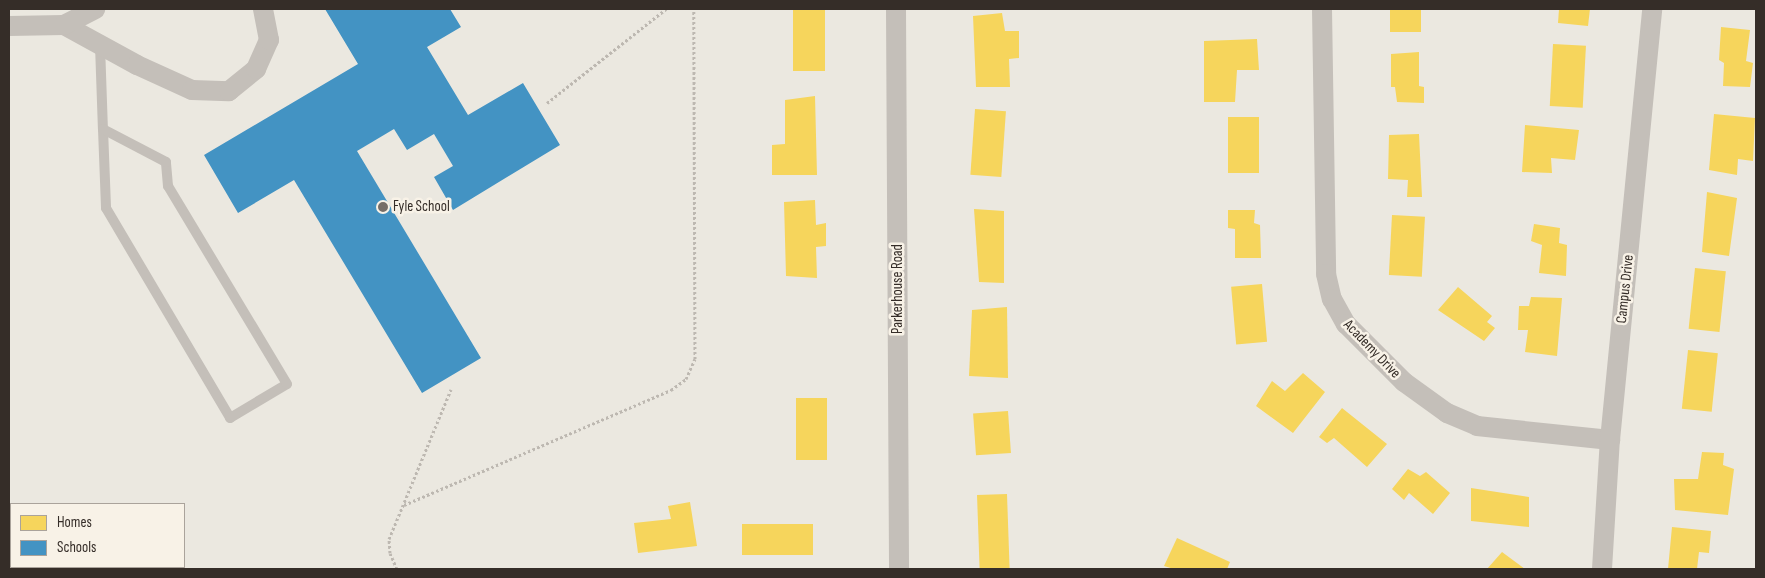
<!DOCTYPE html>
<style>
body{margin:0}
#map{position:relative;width:1765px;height:578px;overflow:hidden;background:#ebe8e0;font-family:"Sofia Sans Condensed",sans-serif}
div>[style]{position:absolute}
.homes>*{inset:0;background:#f6d55c;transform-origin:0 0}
.schools>*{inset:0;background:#4393c3}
.path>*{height:3px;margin-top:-1.5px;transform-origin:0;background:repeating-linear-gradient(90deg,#bdb8b1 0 2.5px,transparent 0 5px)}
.lane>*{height:10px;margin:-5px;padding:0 5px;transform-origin:5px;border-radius:5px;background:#c4bfb9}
.street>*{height:20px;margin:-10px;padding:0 10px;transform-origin:10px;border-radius:10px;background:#c4bfb9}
.dots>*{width:14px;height:14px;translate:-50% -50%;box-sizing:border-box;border:2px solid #f8f2e7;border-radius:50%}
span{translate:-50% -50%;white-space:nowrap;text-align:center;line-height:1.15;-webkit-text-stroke:5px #f8f2e7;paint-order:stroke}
.poi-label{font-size:15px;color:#352d28}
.left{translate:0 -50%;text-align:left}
.street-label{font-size:15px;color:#352d28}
.frame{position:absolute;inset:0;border:10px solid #352d28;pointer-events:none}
.legend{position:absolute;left:10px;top:503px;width:175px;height:65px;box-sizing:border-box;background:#f8f2e7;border:1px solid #aaa39b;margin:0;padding:6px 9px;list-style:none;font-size:15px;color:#352d28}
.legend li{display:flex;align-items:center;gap:10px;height:25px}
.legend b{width:25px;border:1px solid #aaa39b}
</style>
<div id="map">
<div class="homes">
<div style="left:1390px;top:9px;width:31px;height:23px"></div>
<div style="clip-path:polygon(1559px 9px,1590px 9px,1588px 26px,1558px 23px)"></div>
<div style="left:825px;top:10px;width:61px;height:32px;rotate:90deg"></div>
<div style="clip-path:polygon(1002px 13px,1005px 31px,1019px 31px,1019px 58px,1009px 59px,1010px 87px,976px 87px,973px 16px)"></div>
<div style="clip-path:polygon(1721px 27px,1750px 30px,1746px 61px,1753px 63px,1750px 87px,1723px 86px,1724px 63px,1719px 60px)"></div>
<div style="clip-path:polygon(1257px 39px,1259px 70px,1237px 70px,1235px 102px,1204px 102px,1204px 41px)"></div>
<div style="left:1553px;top:44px;width:33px;height:62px;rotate:3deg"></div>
<div style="clip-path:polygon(1419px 52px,1419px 86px,1424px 87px,1424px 103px,1397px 102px,1395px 87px,1391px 87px,1391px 54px)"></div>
<div style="clip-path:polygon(815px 96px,817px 175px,772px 175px,772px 145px,785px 144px,785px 100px)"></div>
<div style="left:975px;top:109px;width:31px;height:66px;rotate:4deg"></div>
<div style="clip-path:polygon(1714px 114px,1755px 118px,1753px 161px,1738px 159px,1737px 175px,1709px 170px)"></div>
<div style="left:1259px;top:117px;width:56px;height:31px;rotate:90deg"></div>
<div style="clip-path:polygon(1525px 125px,1579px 130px,1575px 160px,1551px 158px,1552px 173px,1522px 172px)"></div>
<div style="clip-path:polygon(1419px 134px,1422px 197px,1407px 197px,1408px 180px,1388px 179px,1389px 135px)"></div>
<div style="clip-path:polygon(1707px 192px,1737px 198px,1729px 256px,1702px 252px)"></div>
<div style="clip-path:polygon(815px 200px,816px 225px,826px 223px,826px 246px,816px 247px,817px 278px,786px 276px,784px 202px)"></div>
<div style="clip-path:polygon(974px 209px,1004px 211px,1004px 283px,979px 282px)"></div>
<div style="clip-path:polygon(1228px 210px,1255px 210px,1254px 223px,1260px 225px,1261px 258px,1235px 258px,1235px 229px,1228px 228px)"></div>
<div style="left:1392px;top:215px;width:33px;height:60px;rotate:3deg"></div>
<div style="clip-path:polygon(1534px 224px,1560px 228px,1559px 243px,1567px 245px,1566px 276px,1539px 273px,1542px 245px,1531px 241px)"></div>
<div style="left:1695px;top:268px;width:31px;height:61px;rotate:6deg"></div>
<div style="left:1262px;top:284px;width:58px;height:31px;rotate:85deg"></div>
<div style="clip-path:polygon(1458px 287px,1492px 316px,1487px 322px,1495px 328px,1484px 341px,1438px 310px)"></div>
<div style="clip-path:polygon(1531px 297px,1562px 298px,1557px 356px,1525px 352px,1528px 330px,1518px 330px,1519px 306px,1529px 306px)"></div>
<div style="clip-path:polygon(1007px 307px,1008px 378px,969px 376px,972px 310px)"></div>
<div style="left:1688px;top:350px;width:30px;height:59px;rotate:6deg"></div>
<div style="clip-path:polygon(1303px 373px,1325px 392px,1293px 433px,1256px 406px,1272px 381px,1285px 391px)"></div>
<div style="left:796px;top:398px;width:31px;height:62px"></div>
<div style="clip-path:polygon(1342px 408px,1387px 444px,1367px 467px,1334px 438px,1327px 443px,1319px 437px)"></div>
<div style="left:1008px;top:411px;width:42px;height:35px;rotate:86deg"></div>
<div style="clip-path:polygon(1702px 452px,1724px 453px,1723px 465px,1734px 469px,1728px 515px,1675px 510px,1674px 479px,1698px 479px)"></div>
<div style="clip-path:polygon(1408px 469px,1420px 476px,1426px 472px,1450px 493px,1433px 514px,1409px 493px,1404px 500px,1392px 489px)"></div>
<div style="clip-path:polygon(1471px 488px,1529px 497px,1529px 527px,1471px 521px)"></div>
<div style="left:1007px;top:494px;width:75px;height:30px;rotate:88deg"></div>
<div style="clip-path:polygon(690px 502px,697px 546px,638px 553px,634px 523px,671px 519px,668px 506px)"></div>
<div style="left:742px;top:524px;width:71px;height:31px"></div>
<div style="clip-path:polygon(1672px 527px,1711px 531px,1709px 553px,1699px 552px,1697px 569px,1668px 569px)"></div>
<div style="clip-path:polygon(1177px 538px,1230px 562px,1227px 569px,1174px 569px,1164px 566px)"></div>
<div style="clip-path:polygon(1502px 552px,1525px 569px,1487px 569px)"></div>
</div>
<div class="schools">
<div style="clip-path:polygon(325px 9px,450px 9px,461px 27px,427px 47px,468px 115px,523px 83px,560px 145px,453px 210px,434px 177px,453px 166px,434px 134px,407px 150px,394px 129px,357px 151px,481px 358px,422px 393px,294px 180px,238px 213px,204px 155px,358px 64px)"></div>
</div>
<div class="path">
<div style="left:547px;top:103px;width:152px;rotate:-38.3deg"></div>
<div style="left:404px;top:505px;width:291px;rotate:-23.3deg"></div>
<div style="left:671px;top:390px;width:19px;rotate:-36deg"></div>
<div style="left:686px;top:379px;width:22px;rotate:-66deg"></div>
<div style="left:695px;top:359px;width:350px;rotate:-90.2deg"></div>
<div style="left:397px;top:569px;width:17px;rotate:-114deg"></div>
<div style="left:390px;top:553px;width:14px;rotate:-94deg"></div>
<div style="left:389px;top:539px;width:162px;rotate:-67.5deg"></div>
</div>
<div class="lane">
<div style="left:100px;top:45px;width:84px;rotate:88deg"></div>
<div style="left:103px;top:129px;width:79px;rotate:87.8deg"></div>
<div style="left:106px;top:208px;width:244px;rotate:59.4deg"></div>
<div style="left:230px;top:418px;width:66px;rotate:-30.8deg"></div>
<div style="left:287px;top:384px;width:231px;rotate:-121deg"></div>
<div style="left:168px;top:186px;width:24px;rotate:-95deg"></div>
<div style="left:166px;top:162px;width:71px;rotate:-152.4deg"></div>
</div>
<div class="street">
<div style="left:896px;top:9px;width:560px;rotate:89.69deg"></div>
<div style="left:1322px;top:9px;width:265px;rotate:89.1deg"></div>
<div style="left:1326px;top:274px;width:26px;rotate:77deg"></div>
<div style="left:1332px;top:299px;width:29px;rotate:61deg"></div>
<div style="left:1346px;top:324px;width:82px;rotate:45deg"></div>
<div style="left:1404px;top:382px;width:53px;rotate:35.8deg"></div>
<div style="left:1447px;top:413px;width:33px;rotate:23deg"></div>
<div style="left:1477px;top:426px;width:134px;rotate:6deg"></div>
<div style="left:64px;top:25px;width:83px;rotate:28.7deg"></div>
<div style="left:137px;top:65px;width:60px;rotate:24.4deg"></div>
<div style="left:192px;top:90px;width:37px;rotate:2deg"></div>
<div style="left:229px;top:91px;width:35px;rotate:-39deg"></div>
<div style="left:256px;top:69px;width:32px;rotate:-66deg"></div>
<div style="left:269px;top:40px;width:32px;rotate:-101deg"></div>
<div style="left:9px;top:26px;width:55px;rotate:-1deg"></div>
<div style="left:64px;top:25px;width:35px;rotate:-27deg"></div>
<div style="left:1602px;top:569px;width:129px;rotate:-86.5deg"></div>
<div style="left:1610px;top:440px;width:433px;rotate:-84.4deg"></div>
</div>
<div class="dots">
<div style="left:383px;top:207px;background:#756e68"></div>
</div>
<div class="poi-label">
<span class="left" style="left:393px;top:207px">Fyle School</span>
</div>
<div class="street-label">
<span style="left:898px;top:289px;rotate:-90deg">Parkerhouse Road</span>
<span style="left:1625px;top:289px;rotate:-84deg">Campus Drive</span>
<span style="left:1372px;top:349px;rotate:46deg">Academy Drive</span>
</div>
<div class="frame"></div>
<ul class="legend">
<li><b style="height:14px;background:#f6d55c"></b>Homes</li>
<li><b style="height:14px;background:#4393c3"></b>Schools</li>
</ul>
</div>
